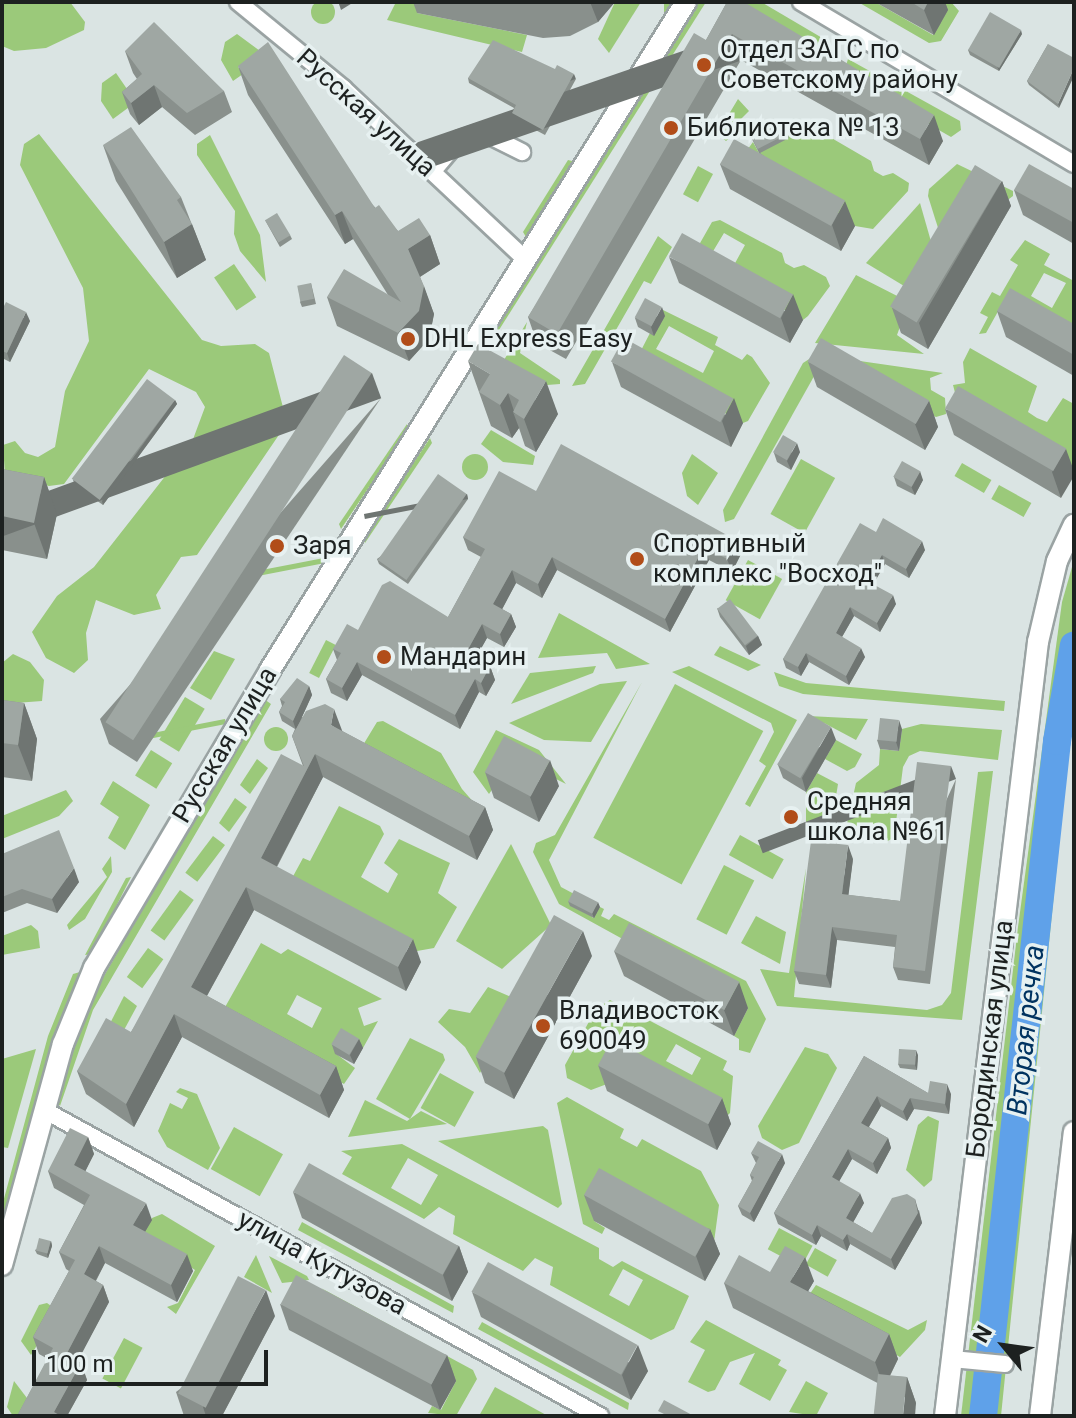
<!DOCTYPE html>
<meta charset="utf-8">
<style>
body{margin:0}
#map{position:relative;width:1076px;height:1418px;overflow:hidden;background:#dae4e3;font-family:Roboto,sans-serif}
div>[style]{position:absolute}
.green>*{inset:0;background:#9bc97a;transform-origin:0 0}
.round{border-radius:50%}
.river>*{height:28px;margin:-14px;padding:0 14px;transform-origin:14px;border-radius:14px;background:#5fa1e9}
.roads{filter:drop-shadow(2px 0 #9aa3a3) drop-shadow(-2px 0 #9aa3a3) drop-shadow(0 2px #9aa3a3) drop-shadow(0 -2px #9aa3a3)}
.minor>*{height:16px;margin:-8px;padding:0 8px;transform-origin:8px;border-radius:8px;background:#fff}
.major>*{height:20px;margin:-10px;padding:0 10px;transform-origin:10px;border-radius:10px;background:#fff}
.wall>*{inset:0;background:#89908c}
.shaded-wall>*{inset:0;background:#6f7572;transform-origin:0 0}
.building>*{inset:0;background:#9fa7a3;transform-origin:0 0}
.dots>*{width:22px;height:22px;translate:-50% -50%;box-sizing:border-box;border:4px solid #e7f1f1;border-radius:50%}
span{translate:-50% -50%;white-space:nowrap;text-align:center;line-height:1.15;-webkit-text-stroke:7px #e7f1f1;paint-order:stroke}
.poi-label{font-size:26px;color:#1d2120}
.left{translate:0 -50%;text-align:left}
.street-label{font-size:26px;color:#1d2120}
.water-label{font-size:28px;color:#013360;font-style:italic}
.frame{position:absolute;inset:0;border:4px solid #1d2120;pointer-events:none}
.north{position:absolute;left:964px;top:1306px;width:80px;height:80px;-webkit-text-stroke:6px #e7f1f1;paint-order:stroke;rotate:299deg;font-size:22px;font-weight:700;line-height:32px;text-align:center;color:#1d2120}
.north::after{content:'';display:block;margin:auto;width:28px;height:36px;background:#1d2120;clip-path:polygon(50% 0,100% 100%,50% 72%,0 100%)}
.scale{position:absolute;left:32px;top:1350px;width:236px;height:36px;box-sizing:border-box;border:4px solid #1d2120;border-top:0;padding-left:10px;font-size:24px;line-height:28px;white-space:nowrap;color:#1d2120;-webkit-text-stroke:6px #e7f1f1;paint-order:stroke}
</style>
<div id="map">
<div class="green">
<div class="round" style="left:311px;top:0;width:24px;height:24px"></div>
<div style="clip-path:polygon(2px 2px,70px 2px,85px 22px,84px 30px,46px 48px,14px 51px,2px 46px)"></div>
<div style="clip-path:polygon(396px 2px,419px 2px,417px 13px,527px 35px,522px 52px,387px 20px)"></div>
<div style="clip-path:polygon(615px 2px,641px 2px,609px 53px,598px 39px)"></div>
<div style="left:664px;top:2px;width:8px;height:149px"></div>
<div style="clip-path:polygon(697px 2px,706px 2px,487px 349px,485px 344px)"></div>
<div style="clip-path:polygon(737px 2px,761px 2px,824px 39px,824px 45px,819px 53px)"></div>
<div style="clip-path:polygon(858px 2px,875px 2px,933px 35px,935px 2px,951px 2px,959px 11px,941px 41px,929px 43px)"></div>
<div style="clip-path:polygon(237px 34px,268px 57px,243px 63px,238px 67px,243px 74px,233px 81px,221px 60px,225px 42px)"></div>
<div style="clip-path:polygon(848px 59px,960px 121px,961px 130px,951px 137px,843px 75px)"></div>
<div style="clip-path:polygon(116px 73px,136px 102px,113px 119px,101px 101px,102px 83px)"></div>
<div style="clip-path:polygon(738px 99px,749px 111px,741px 119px,744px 126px,726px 141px,717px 134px)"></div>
<div style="clip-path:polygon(804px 122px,871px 161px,874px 171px,883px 176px,893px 173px,909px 183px,908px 191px,873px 229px,855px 226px,745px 153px,753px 142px,759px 153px,783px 126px)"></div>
<div style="clip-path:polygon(39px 134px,202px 340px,221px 346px,255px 344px,269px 353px,287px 423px,197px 555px,181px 557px,156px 595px,161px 609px,134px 615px,96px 600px,86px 633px,88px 660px,74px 673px,46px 658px,32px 632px,57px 596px,94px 567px,192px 442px,205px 407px,196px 392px,149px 369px,64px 484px,49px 486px,5px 475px,3px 445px,15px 441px,25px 453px,38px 457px,55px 447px,65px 391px,89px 341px,83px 288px,20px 165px,24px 144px)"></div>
<div style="clip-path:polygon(210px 135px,260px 235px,266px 282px,240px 251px,234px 234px,235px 211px,197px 155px,197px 144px)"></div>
<div style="clip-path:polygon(568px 160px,576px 162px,526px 237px,523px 232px)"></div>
<div style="clip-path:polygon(957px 164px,1013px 191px,1013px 196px,944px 247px,928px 196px,929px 189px)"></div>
<div style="left:698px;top:166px;width:17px;height:32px;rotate:28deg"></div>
<div style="clip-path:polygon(920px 203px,936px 259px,914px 292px,866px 263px)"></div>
<div style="clip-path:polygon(evenodd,720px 220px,782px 253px,785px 263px,794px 268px,804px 265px,826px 277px,830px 286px,808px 316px,803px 320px,691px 259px,712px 222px,720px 220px,724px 233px,745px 245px,734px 265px,712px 253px,724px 233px)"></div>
<div style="clip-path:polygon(658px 236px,672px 247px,651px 284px,644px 281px,585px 384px,572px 386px)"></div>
<div style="clip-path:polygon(evenodd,1025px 240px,1050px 254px,1044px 265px,1074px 281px,1074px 338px,1001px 306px,986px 333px,979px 334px,988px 317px,980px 313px,992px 292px,1000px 296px,1018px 265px,1010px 260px,1025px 240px,1044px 273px,1066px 283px,1052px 308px,1031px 296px,1044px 273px)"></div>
<div style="left:234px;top:264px;width:40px;height:24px;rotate:56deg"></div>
<div style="clip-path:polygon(856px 275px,909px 302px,897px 335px,924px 354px,815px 343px)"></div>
<div style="clip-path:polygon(evenodd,663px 310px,718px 337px,715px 345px,742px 360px,747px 354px,752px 357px,770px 383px,748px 421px,743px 423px,634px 364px,650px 333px,654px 335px,663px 310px,669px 326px,714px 351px,703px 373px,656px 349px,669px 326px)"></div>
<div style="clip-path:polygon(527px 322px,520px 353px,560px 380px,560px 384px,547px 385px,504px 360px)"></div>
<div style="clip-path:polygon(970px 348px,1037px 386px,1028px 412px,1037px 418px,1047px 422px,1063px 398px,1074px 404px,1074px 468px,958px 404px,953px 385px,965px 383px,963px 362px)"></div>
<div style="clip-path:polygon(814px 356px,822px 362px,734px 519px,725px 522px,723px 510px,803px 363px)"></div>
<div style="clip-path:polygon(846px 359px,943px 373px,930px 378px,931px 390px,945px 398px,946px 414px,936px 417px,846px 365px)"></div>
<div style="clip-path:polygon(407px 424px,408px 429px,341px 529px,339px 524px)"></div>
<div style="clip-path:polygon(491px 430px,535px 456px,533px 465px,503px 462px,481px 444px)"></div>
<div style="clip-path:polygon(430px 438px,432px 443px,365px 543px,363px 539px)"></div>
<div style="clip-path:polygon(692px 454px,718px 473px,698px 505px,687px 496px,682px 473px)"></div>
<div class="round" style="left:462px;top:454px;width:26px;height:26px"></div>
<div style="left:801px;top:459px;width:39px;height:63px;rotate:29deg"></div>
<div style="left:962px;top:463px;width:34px;height:15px;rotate:30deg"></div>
<div style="left:999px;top:485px;width:37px;height:16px;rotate:29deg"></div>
<div style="left:324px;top:558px;width:5px;height:102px;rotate:79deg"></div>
<div style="left:748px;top:560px;width:39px;height:46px;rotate:29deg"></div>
<div style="clip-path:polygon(1074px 560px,1074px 697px,1001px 1416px,961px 1416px,1018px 927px,1062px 602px)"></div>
<div style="clip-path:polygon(559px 613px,650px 664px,616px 669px,607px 653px,538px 658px)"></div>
<div style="left:326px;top:640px;width:11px;height:37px;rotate:27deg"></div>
<div style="clip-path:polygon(720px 646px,761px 665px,748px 671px,714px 655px)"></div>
<div style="clip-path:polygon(214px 651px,235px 659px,211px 700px,190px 688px)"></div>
<div style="clip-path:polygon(13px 654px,30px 662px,44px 680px,42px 701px,2px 704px,2px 663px)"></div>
<div style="clip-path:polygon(596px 666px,593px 673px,511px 704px,530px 673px)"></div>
<div style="clip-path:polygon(689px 666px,797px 720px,750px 807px,745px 804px,766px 766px,759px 761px,774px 732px,771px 723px,672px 672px)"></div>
<div style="clip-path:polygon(774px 672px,806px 683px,1005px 701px,1004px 711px,803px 694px,779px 686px)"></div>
<div style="clip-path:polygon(627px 681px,591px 742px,544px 740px,509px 723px,600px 684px)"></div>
<div style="clip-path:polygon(642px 682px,549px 860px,561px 887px,576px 895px,593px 918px,600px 907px,604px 909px,601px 916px,609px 920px,614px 914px,746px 981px,766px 1019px,750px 1053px,739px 1050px,739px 1039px,734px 1036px,748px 1008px,559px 904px,533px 852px,536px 843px,555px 835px)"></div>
<div style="left:675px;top:684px;width:100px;height:174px;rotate:28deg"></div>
<div style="left:185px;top:697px;width:23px;height:50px;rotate:31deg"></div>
<div style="clip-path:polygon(264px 699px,271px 704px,93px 1010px,60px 1106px,57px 1102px,86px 1007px)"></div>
<div style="clip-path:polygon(808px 716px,868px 719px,856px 740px,824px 723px,820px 731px,803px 722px)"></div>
<div style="left:225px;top:719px;width:5px;height:87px;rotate:79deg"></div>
<div style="clip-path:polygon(383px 721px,441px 753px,462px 789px,490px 821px,360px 750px,377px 722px)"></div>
<div style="clip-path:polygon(921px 724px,1002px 730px,998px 760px,920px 751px,909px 756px,903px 767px,894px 838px,883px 843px,872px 835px,854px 834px,846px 828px,856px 783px,879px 765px,880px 749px,899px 751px,902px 729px)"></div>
<div class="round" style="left:264px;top:727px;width:24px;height:24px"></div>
<div style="clip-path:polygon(496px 730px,539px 750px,566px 784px,514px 758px,489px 794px,473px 772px)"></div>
<div style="clip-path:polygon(836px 740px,862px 754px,855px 767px,847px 771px,825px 759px)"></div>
<div style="left:151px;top:750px;width:25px;height:30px;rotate:32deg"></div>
<div style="clip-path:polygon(257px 759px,268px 768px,250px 794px,240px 785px)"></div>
<div style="clip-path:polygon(993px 771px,962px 1020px,777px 1006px,760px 969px,789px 973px,806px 868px,794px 997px,927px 1010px,942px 1005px,951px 993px,978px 772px)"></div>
<div style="clip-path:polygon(817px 773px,838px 784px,830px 833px,806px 830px,806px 792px)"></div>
<div style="clip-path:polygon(113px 781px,150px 805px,125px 850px,108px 838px,119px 817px,100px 804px)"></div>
<div style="clip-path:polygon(66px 790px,73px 801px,59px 816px,2px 839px,2px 816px)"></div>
<div style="clip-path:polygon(235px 798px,247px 807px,229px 832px,219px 823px)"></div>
<div style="clip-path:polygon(339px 806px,380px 826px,384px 834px,361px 877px,388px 893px,398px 874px,384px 863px,399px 839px,450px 863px,438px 893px,457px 907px,434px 948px,417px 951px,291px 880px,303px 858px,310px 861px)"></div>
<div style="left:740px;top:835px;width:50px;height:23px;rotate:29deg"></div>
<div style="left:213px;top:836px;width:15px;height:46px;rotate:37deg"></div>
<div style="clip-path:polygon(511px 844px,551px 925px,502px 969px,456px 941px)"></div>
<div style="clip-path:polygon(111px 856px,112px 872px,85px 919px,69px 930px,67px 925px,107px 877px,102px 869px)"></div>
<div style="left:724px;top:865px;width:34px;height:61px;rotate:27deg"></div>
<div style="clip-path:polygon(131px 877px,92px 954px,85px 955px,126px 878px)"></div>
<div style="left:180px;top:890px;width:17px;height:50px;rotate:36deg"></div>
<div style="clip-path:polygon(756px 916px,786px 932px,780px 964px,741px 943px)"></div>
<div style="clip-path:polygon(31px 925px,38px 931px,40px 948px,2px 955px,2px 936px)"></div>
<div style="clip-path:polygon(evenodd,261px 943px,281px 954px,288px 949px,382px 999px,358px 1008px,364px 1026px,378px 1021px,363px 1048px,344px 1038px,335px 1053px,355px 1068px,344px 1084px,228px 1022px,224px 1009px,261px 943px,297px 995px,322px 1008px,312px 1028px,287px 1014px,297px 995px)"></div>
<div style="left:148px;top:948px;width:19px;height:36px;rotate:36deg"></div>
<div style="clip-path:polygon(80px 972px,55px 1038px,4px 1215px,2px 1206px,48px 1036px,73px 974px)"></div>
<div style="clip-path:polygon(488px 987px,518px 1000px,480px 1073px,465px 1047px,438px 1022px,449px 1009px,470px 1013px)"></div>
<div style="clip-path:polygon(124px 996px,137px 1006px,117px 1043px,98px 1047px)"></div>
<div style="clip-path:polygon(evenodd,610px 1000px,727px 1061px,723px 1070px,733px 1076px,730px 1113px,726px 1117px,607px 1084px,591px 1090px,567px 1078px,565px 1065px,596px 1009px,610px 1000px,676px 1044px,701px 1058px,692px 1075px,666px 1061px,676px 1044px)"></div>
<div style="clip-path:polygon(410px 1038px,443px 1054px,445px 1060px,410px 1119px,376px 1099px)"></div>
<div style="clip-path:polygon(805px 1047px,828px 1054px,837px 1068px,799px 1143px,782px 1150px,762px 1138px,758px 1126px)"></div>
<div style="clip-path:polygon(36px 1049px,8px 1148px,2px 1147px,2px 1059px)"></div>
<div style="left:440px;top:1073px;width:39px;height:40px;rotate:29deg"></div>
<div style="clip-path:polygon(180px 1088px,197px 1094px,220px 1148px,208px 1170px,167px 1147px,158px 1131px,170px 1103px,182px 1109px,188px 1098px,176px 1092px)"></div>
<div style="clip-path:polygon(567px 1097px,624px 1129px,620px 1138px,637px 1147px,642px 1139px,701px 1171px,719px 1205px,714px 1242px,594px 1221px,605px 1228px,602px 1234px,583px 1224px,557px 1103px)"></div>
<div style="clip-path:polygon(365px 1100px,407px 1121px,421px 1111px,447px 1124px,348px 1137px)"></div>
<div style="clip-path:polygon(928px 1116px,939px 1121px,932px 1180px,924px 1187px,906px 1170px,918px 1125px)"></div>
<div style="clip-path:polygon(543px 1126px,548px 1130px,562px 1204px,558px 1208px,438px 1141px)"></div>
<div style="left:234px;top:1127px;width:56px;height:48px;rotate:29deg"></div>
<div style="clip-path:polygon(evenodd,402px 1144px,599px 1248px,599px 1259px,613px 1267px,622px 1261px,689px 1296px,674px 1329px,651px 1340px,550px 1285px,553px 1267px,535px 1258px,523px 1271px,453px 1234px,455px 1216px,439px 1207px,424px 1219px,342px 1174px,352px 1157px,341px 1151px,402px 1144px,408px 1158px,438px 1175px,421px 1205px,391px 1188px,408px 1158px,402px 1144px,623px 1269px,643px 1280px,629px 1306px,609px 1295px,623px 1269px)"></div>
<div style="clip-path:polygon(162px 1214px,215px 1246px,176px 1314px,167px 1307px,178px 1303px,195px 1270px,142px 1235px,152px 1218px)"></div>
<div style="clip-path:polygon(302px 1222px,454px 1306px,453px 1313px,298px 1230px)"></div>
<div style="left:779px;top:1228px;width:38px;height:24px;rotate:28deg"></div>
<div style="left:815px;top:1248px;width:25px;height:19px;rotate:29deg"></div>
<div style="clip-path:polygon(256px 1255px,272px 1293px,244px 1277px)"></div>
<div style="clip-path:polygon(269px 1256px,307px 1276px,309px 1280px,282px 1283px)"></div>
<div style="clip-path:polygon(816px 1285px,908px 1330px,927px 1320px,925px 1330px,900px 1357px,815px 1310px,807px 1298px)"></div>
<div style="clip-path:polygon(321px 1288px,473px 1370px,477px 1379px,456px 1416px,428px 1413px,432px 1406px,441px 1410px,456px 1381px)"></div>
<div style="clip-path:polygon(47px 1303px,58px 1311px,31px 1355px,21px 1341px,39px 1305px)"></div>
<div style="clip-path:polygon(706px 1320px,781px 1360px,778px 1365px,787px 1370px,770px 1401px,739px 1384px,755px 1353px,730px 1362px,715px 1390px,708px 1392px,688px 1382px,705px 1350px,690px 1342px)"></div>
<div style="clip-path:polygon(482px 1322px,629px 1403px,628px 1410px,478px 1329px)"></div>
<div style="left:124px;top:1338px;width:21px;height:46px;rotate:28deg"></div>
<div style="clip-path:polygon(14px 1381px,30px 1402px,22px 1416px,13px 1416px,7px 1407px)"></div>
<div style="clip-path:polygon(806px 1381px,828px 1393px,816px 1416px,789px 1412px)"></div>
<div style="clip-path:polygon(495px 1387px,548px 1416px,479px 1416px)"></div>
</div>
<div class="river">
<div style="left:983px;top:1416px;width:679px;rotate:-83.74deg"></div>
<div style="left:1057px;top:741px;width:97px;rotate:-80deg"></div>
</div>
<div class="roads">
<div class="minor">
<div style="left:238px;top:2px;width:136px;rotate:39.3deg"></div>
<div style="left:343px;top:88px;width:251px;rotate:43.2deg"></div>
<div style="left:801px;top:2px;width:317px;rotate:30.7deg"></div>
<div style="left:432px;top:172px;width:43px;rotate:-49.7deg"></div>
<div style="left:460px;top:139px;width:23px;rotate:-18deg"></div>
<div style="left:482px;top:132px;width:45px;rotate:26.6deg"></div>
<div style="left:44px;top:1110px;width:635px;rotate:28.83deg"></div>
<div style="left:952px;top:1359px;width:53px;rotate:5.4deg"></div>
</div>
<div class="major">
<div style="left:2px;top:1265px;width:229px;rotate:-74.6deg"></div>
<div style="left:63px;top:1044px;width:82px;rotate:-67.8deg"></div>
<div style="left:94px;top:968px;width:346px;rotate:-59.4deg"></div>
<div style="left:270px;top:670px;width:787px;rotate:-58.09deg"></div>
<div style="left:945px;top:1416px;width:780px;rotate:-83.15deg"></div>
<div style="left:1038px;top:642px;width:83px;rotate:-76.8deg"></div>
<div style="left:1057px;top:561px;width:40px;rotate:-65deg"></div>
<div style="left:1040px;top:1416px;width:286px;rotate:-83.2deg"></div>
</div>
</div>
<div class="wall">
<div style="clip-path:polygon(413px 2px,615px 2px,598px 22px,570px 36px,543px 38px,417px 13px)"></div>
<div style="clip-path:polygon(727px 2px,943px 141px,929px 165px,741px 60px,566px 359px,537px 343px,528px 317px,706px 40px)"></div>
<div style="clip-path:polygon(875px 2px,945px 2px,948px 10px,934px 35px)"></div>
<div style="clip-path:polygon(1022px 34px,999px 71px,970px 55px,968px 50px)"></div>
<div style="clip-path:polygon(1048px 44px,1059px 108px,1029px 85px,1027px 81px)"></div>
<div style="clip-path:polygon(125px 51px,224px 91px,232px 112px,195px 135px,162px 107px,139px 125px,130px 114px,122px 92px,137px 79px,133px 73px)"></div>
<div style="clip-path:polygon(238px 66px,398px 231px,430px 235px,440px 264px,420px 277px,434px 314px,429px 339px,409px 361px,337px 326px,327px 297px,388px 295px,353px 239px,345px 244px,248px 95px)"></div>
<div style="clip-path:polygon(468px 78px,576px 79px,545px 135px,513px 118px,512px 113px,514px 108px,469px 83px)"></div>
<div style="clip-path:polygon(788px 134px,789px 138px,760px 153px,855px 226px,841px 251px,730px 189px,720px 164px,759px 153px,751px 137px)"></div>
<div style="clip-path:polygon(103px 145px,181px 197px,206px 260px,177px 278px,116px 181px)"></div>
<div style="clip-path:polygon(1002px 181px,1011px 206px,928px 349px,901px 333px,892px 308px)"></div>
<div style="clip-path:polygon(1074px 189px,1074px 244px,1023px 215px,1014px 190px)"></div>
<div style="clip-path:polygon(265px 220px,290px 235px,292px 239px,280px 247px)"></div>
<div style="clip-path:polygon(669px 257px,803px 320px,790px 343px,679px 283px)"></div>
<div style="clip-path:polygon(311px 283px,316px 304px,302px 307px,300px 302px)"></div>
<div style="clip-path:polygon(2px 310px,30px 321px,10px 362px,2px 358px)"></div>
<div style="clip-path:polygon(997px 311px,1074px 324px,1074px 376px,1006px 337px)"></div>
<div style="clip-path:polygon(665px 316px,654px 336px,638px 327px,635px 318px)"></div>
<div style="clip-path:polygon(468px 361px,558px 414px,536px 452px,525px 446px,519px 428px,512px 438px,491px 426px)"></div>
<div style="clip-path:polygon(612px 362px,743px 423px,731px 447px,621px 387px)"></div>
<div style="clip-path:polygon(808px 362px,929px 401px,938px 427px,925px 450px,817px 387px)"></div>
<div style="clip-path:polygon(381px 398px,137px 762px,109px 744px,100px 719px)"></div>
<div style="clip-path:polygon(175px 400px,177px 404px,103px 505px,75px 485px,73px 480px)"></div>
<div style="clip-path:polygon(945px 409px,1066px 449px,1061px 498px,954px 435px)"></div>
<div style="clip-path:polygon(800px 452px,791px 470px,777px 462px,774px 453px)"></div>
<div style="clip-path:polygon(2px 469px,44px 477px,57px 514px,47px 559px,2px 550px)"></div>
<div style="clip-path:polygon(894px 477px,923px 480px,915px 495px,897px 486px)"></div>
<div style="clip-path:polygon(536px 491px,741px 554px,732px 572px,709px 560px,670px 632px,557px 570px,542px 598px,516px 583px,502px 609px,511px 614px,516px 627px,504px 647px,487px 638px,475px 658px,490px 666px,495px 680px,486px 696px,479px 692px,460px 729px,362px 675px,347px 701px,331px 693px,326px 679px,337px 660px,333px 649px,358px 630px,448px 617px,481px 557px,468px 550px,463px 537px)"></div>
<div style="clip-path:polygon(467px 494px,468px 499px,408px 584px,379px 564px,377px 559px)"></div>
<div style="clip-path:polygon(876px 532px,925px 550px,909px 578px,885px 564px,873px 584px,896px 604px,880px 632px,854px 616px,842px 637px,865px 657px,849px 685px,809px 662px,801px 676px,786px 668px,783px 659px)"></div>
<div style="clip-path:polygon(717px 608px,758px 636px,762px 645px,749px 655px,720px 617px)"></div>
<div style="clip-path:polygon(309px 686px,312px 695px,302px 717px,342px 731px,485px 807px,493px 830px,477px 860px,323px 777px,277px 867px,421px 962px,406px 991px,254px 910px,207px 996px,336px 1066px,344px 1090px,329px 1118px,182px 1037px,134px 1127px,86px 1094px,77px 1071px,131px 1032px,303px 766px,292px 736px,295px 729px,282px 721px,279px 712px,282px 706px,280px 699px)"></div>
<div style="clip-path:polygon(2px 700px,24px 703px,37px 739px,32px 781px,2px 777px)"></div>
<div style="clip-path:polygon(902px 729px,899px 751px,880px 749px,877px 740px)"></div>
<div style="clip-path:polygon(836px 740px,806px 792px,783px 778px,778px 765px)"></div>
<div style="clip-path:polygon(485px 772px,559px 786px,539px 822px,494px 798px)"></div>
<div style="clip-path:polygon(956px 779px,930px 984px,898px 980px,893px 967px,895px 947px,837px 940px,831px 988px,799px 984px,794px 971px,853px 859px,848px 895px,900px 901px)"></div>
<div style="clip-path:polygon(2px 854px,79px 882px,57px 913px,27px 903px,2px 913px)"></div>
<div style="clip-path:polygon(568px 901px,600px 907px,594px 918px,570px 906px)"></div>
<div style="clip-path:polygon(614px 951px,748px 1008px,734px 1036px,624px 976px)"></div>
<div style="clip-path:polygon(592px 956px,514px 1099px,485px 1083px,476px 1057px)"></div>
<div style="clip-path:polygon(359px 1039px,363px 1048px,354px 1064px,335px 1054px,332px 1045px)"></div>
<div style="clip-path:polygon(918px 1055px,917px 1070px,900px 1068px,898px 1064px)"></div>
<div style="clip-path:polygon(864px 1056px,928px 1093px,951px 1094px,949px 1114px,914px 1109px,907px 1121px,881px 1106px,869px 1127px,888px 1138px,891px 1148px,877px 1174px,852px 1159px,839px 1181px,864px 1203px,853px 1222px,872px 1233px,919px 1210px,922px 1223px,895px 1270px,850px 1244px,847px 1251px,821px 1236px,816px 1245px,778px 1224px,774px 1213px)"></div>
<div style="clip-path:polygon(598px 1065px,722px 1098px,731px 1124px,717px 1150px,607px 1091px)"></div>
<div style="clip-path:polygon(88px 1137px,94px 1154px,85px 1171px,152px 1220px,145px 1232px,193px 1271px,177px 1302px,105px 1263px,96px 1281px,103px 1285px,109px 1302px,77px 1361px,81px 1363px,87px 1380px,67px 1416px,17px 1416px,48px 1359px,39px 1354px,33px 1337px,69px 1271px,66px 1269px,59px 1252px,84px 1205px,54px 1188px,48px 1171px)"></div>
<div style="clip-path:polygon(751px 1153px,785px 1163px,754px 1222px,742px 1215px,738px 1206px,752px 1181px,750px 1175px,756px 1163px)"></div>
<div style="clip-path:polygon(293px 1192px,459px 1246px,468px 1272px,452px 1301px,302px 1218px)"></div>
<div style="clip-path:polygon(584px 1195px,710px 1229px,720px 1254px,705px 1281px,594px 1221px)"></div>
<div style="clip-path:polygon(51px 1241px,52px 1246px,48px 1258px,37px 1254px,35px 1250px)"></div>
<div style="clip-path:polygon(770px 1272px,814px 1281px,808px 1291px,889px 1334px,898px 1359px,890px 1376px,907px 1377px,916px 1403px,733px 1308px,724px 1283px)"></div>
<div style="clip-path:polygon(472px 1292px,648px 1371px,631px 1400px,481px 1317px)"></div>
<div style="clip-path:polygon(280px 1304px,447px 1355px,456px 1381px,440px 1410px,289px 1330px)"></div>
<div style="clip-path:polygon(275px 1316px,222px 1416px,184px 1416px,176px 1392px)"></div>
</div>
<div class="shaded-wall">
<div style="clip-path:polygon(342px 2px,354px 2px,341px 10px,339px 4px)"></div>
<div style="clip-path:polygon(590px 2px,615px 2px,598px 22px)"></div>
<div style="clip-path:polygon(928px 2px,945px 2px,948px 10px,934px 35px,924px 10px)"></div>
<div style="clip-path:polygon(1021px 30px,1022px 34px,999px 71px,997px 66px)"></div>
<div style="left:732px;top:34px;width:28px;height:347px;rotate:71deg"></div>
<div style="clip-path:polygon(1074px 68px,1074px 76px,1059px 108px,1058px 104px)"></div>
<div style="left:574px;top:74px;width:5px;height:64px;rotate:68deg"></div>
<div style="clip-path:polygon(154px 85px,162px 107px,139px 125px,131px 103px)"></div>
<div style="clip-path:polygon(934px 115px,943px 141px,929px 165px,920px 139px)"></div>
<div style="clip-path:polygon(1002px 181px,1011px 206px,928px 349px,919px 323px)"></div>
<div style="clip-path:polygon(845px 201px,855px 226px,841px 251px,832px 225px)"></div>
<div style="clip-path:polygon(342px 211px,353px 239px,345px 244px,335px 215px)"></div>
<div style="clip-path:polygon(192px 224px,206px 260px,177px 278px,164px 242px)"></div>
<div style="clip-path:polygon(430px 235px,440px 264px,418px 278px,408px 249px)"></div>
<div style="clip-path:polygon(424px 286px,434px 314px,429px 339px,409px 361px,398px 333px)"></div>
<div style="clip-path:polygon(793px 294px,803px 320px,790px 343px,781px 318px)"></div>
<div style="clip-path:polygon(662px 307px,665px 316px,654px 336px,651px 327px)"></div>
<div style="clip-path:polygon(26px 312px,30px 321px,10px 362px,7px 353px)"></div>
<div style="left:372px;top:373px;width:27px;height:437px;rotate:70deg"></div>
<div style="clip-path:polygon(546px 381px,558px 414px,536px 452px,524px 419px)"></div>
<div style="clip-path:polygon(508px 393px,515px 414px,513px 412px,519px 428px,512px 438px,500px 405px)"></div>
<div style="clip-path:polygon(734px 398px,743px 423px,731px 447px,722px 421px)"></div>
<div style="clip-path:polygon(175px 400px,177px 404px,103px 505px,102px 501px)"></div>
<div style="clip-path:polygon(929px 401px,938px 427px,925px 450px,915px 424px)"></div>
<div style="clip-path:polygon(797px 443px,800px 452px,791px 470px,787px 461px)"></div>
<div style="clip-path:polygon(1066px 449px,1074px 471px,1074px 476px,1061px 498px,1052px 472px)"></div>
<div style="clip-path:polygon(920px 471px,923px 480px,915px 495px,911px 486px)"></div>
<div style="clip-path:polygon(44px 477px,57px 514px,47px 559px,34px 523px)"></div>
<div style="left:467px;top:494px;width:5px;height:105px;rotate:79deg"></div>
<div style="clip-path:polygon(736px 540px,741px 554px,732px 572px,727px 559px)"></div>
<div style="clip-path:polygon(922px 541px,925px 550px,909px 578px,906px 569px)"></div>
<div style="clip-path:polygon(704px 547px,709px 560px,670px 632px,665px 619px)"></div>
<div style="clip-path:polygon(882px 555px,885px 564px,870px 590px,867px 581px)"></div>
<div style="clip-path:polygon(552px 557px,557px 570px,542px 598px,538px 584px)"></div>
<div style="clip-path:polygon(512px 570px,516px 583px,498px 617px,493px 604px)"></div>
<div style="clip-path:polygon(893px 595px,896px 604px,880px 632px,877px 623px)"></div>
<div style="clip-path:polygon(850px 607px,854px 616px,839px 642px,836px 633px)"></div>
<div style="clip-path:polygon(511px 614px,516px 627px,504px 647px,500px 634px)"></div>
<div style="clip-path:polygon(482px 624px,487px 638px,471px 667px,466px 653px)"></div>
<div style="clip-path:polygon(758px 636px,762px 645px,749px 655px,746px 646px)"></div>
<div style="clip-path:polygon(861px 648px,865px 657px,849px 685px,846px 676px)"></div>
<div style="clip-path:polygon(806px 653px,809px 662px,801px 676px,798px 667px)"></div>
<div style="clip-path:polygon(357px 662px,362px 675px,347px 701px,342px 688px)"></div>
<div style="clip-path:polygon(490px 666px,495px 680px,486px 696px,481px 683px)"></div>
<div style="clip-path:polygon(475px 679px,479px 692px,460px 729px,455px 715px)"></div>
<div style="clip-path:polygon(309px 686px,312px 695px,296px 730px,293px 721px)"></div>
<div style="clip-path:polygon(24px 703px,37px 739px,32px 781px,18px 745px)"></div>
<div style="clip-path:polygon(334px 709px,343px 733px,331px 725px)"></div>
<div style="clip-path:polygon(899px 720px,902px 729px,899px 751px,896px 742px)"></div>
<div style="clip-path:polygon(831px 727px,836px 740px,806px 792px,802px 778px)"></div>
<div style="clip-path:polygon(315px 754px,323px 777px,269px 881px,261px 858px)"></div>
<div style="clip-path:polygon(550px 760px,559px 786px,539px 822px,530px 797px)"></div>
<div style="left:951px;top:766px;width:14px;height:207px;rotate:69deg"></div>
<div style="clip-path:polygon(485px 807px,493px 830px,477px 860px,469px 836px)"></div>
<div style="clip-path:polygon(848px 845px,853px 859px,847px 907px,842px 894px)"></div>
<div style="clip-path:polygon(74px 868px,79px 882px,57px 913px,52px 899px)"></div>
<div style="clip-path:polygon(246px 887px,254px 910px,199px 1010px,191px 987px)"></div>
<div style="clip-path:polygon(598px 902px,600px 907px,594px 918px,592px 913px)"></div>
<div style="clip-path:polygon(832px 927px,837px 940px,831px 988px,826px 975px)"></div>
<div style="clip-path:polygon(583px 931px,592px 956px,514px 1099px,504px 1073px)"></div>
<div style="clip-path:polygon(413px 939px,421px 962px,406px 991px,398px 967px)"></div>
<div style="clip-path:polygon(739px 982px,748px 1008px,734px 1036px,724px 1010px)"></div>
<div style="clip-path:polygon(174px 1014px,182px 1037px,134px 1127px,126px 1104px)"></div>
<div style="clip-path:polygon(359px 1039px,363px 1048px,354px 1064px,350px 1055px)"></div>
<div style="clip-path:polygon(916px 1050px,918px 1055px,917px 1070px,915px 1065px)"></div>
<div style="clip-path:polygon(336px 1066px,344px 1090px,329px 1118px,320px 1095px)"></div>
<div style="clip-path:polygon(947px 1084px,951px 1094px,949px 1114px,945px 1104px)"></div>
<div style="clip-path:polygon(877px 1096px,881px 1106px,865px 1133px,861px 1123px)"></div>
<div style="clip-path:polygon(722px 1098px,731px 1124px,717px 1150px,708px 1124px)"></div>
<div style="clip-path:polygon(910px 1098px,914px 1109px,907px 1121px,903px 1111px)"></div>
<div style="clip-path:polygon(88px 1137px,94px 1154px,80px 1182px,74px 1165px)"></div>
<div style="clip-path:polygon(888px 1138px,891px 1148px,877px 1174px,873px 1163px)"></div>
<div style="clip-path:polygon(848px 1149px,852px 1159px,836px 1187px,832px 1177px)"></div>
<div style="clip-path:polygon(782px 1154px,785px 1163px,754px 1222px,750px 1213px)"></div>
<div style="clip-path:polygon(860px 1193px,864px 1203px,850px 1228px,846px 1218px)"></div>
<div style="clip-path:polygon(915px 1199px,922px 1223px,895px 1270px,891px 1259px)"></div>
<div style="clip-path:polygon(146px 1203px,152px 1220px,139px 1242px,133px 1225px)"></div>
<div style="clip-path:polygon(817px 1225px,821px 1236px,816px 1245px,812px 1235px)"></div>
<div style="clip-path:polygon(710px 1229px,720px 1254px,705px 1281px,696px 1256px)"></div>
<div style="clip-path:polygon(847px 1234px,850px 1244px,847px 1251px,843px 1240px)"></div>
<div style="clip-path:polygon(51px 1241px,52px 1246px,48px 1258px,47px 1254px)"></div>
<div style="clip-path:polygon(99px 1246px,105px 1263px,90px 1291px,84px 1274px)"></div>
<div style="clip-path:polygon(459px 1246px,468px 1272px,452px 1301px,443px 1275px)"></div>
<div style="clip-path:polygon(187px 1254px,193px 1271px,177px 1302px,171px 1285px)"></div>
<div style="clip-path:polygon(805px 1257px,814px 1281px,799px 1307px,790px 1282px)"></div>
<div style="clip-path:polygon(103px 1285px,109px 1302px,72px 1372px,66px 1355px)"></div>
<div style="clip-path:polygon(266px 1290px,275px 1316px,222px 1416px,206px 1416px,203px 1407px)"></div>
<div style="clip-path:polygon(889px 1334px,898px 1359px,884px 1387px,875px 1362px)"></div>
<div style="clip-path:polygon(638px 1345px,648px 1371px,631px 1400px,622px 1375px)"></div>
<div style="clip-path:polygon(447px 1355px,456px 1381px,440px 1410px,431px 1385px)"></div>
<div style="clip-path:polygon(81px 1363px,87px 1380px,67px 1416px,55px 1416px,54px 1412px)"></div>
<div style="clip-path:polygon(907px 1377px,916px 1403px,915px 1416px,903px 1416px)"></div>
</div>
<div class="building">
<div style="clip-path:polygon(727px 2px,744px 2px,934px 115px,920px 139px,732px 34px,557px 334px,528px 317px,694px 33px,706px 40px)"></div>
<div style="clip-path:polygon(911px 2px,928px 2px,924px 10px)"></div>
<div style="left:990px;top:12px;width:36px;height:44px;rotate:30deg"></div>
<div style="clip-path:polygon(154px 22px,224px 91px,187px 113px,154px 85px,131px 103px,122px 92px,142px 74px,125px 51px)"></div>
<div style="clip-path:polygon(493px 40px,555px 69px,557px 65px,574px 74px,543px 130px,512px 113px,516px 105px,468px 78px)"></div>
<div style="clip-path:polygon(268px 42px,375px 208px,379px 205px,398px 231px,419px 218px,430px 235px,408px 249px,424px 286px,419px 311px,398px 333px,327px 297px,344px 269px,401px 302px,342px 211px,335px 215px,238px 66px)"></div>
<div style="clip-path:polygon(1048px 44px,1074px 58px,1074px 68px,1058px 104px,1027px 81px)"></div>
<div style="left:782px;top:122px;width:13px;height:34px;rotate:63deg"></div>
<div style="clip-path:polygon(131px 127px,181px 197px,177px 200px,192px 224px,164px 242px,103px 145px)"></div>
<div style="left:734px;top:139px;width:127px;height:29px;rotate:29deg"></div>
<div style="clip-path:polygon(1029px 164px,1074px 189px,1074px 223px,1014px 190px)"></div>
<div style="left:975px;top:165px;width:31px;height:165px;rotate:31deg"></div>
<div style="left:277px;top:213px;width:26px;height:14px;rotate:59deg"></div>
<div style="left:682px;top:233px;width:127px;height:27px;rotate:29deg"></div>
<div style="left:311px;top:283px;width:16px;height:14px;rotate:79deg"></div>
<div style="clip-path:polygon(1010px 288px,1074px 324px,1074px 355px,997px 311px)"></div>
<div style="left:645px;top:298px;width:19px;height:22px;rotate:28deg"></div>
<div style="clip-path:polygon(6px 302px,26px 312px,7px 353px,2px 351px,2px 310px)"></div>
<div style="left:624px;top:338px;width:125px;height:27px;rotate:29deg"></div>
<div style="left:821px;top:338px;width:125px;height:27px;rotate:30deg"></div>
<div style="clip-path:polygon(478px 344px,546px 381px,524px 419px,513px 412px,519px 400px,508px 393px,500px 405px,479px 392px,490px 374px,468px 361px)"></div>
<div style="left:344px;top:355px;width:33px;height:438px;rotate:33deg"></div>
<div style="left:147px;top:379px;width:35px;height:125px;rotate:37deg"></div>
<div style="left:958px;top:386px;width:125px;height:26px;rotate:30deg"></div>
<div style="left:783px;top:435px;width:16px;height:20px;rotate:30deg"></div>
<div style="clip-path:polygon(561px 444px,736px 540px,727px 559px,704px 547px,665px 619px,552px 557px,538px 584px,512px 570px,493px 604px,511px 614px,500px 634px,482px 624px,466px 653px,490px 666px,481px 683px,475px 679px,455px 715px,357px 662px,342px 688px,326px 679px,341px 653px,333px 649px,347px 624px,358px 630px,382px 585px,390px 581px,448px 617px,485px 549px,463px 537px,499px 471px,536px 491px)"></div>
<div style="left:902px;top:461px;width:21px;height:18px;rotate:29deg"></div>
<div style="clip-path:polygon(2px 469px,44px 477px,34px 523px,2px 516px)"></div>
<div style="left:438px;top:474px;width:35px;height:105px;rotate:35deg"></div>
<div style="clip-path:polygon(883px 518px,922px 541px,906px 569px,882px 555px,867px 581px,893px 595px,877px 623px,850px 607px,836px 633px,861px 648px,846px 676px,806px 653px,798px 667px,783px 659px,860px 523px,876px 532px)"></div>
<div style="left:730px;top:599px;width:46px;height:16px;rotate:53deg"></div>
<div style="clip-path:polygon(297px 678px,309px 686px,293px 721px,279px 712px,285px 702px,280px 699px)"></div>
<div style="clip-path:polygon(2px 700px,24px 703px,18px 745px,2px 743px)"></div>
<div style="clip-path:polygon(325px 704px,334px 709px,331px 725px,485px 807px,469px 836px,315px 754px,261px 858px,413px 939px,398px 967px,246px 887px,191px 987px,336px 1066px,320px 1095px,174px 1014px,126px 1104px,77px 1071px,106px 1018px,131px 1032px,281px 754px,304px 766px,292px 736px,306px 711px)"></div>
<div style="left:808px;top:713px;width:27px;height:60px;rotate:31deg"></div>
<div style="left:880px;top:718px;width:19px;height:22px;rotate:6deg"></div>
<div style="left:504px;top:736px;width:52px;height:41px;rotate:28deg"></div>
<div style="clip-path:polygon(917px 762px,951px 766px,925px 971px,893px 967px,897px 935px,832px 927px,826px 975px,794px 971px,811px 841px,848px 845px,842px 894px,900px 901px)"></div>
<div style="clip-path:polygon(59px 830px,74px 868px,52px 899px,22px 889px,2px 897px,2px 854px)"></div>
<div style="left:574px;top:890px;width:27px;height:13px;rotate:27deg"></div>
<div style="left:554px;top:915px;width:33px;height:162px;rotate:29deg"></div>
<div style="left:629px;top:923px;width:125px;height:32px;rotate:28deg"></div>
<div style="left:341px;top:1028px;width:21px;height:19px;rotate:31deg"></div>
<div style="left:612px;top:1039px;width:125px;height:30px;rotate:28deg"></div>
<div style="left:899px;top:1049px;width:17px;height:15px;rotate:3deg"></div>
<div style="clip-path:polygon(864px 1056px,928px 1093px,930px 1081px,947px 1084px,945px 1104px,910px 1098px,903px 1111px,877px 1096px,861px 1123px,888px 1138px,873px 1163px,848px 1149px,832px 1177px,860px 1193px,846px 1218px,872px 1233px,892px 1198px,907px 1194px,915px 1199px,918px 1213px,891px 1259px,847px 1234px,843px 1240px,817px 1225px,812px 1235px,774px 1213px)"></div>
<div style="clip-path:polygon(70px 1128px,88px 1137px,74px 1165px,146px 1203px,133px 1225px,187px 1254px,171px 1285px,99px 1246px,84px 1274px,103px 1285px,66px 1355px,81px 1363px,54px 1412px,61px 1416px,17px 1416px,53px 1348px,33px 1337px,75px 1260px,59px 1252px,90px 1195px,48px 1171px)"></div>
<div style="clip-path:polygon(758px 1141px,782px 1154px,750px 1213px,738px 1206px,754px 1177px,750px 1175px,759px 1157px,751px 1153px)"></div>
<div style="left:309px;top:1163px;width:171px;height:33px;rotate:29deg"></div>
<div style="left:599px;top:1168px;width:127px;height:31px;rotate:29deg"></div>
<div style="left:39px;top:1238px;width:12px;height:13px;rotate:14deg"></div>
<div style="clip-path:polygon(785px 1246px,805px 1257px,790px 1282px,889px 1334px,875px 1362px,724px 1283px,739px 1255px,770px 1272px)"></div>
<div style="left:488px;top:1262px;width:171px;height:34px;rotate:29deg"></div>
<div style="left:296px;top:1275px;width:171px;height:33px;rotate:28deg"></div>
<div style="left:238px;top:1276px;width:31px;height:132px;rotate:27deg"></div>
<div style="left:878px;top:1374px;width:29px;height:42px;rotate:6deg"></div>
<div style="clip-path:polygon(664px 1400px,694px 1416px,668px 1416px,658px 1411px)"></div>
</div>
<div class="dots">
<div style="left:704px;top:65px;background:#b14d19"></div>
<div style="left:671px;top:128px;background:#b14d19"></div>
<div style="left:408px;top:339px;background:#b14d19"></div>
<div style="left:277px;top:546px;background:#b14d19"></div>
<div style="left:637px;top:559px;background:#b14d19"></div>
<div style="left:384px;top:657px;background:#b14d19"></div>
<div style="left:791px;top:817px;background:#b14d19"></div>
<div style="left:543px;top:1026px;background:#b14d19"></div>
</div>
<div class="poi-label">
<span class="left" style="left:720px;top:65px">Отдел ЗАГС по<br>Советскому району</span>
<span class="left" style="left:687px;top:128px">Библиотека № 13</span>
<span class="left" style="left:424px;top:339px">DHL Express Easy</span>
<span class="left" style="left:653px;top:559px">Спортивный<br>комплекс "Восход"</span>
<span class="left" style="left:293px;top:546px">Заря</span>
<span class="left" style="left:400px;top:657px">Мандарин</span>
<span class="left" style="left:807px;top:817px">Средняя<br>школа №61</span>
<span class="left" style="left:559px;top:1026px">Владивосток<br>690049</span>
</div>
<div class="street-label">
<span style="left:366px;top:113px;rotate:42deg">Русская улица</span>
<span style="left:225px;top:745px;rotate:-59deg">Русская улица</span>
<span style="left:990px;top:1039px;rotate:-83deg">Бородинская улица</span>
<span style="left:322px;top:1263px;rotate:29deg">улица Кутузова</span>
</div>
<div class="water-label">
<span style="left:1026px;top:1030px;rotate:-84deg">Вторая речка</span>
</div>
<div class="frame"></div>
<div class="north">N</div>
<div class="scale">100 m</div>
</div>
